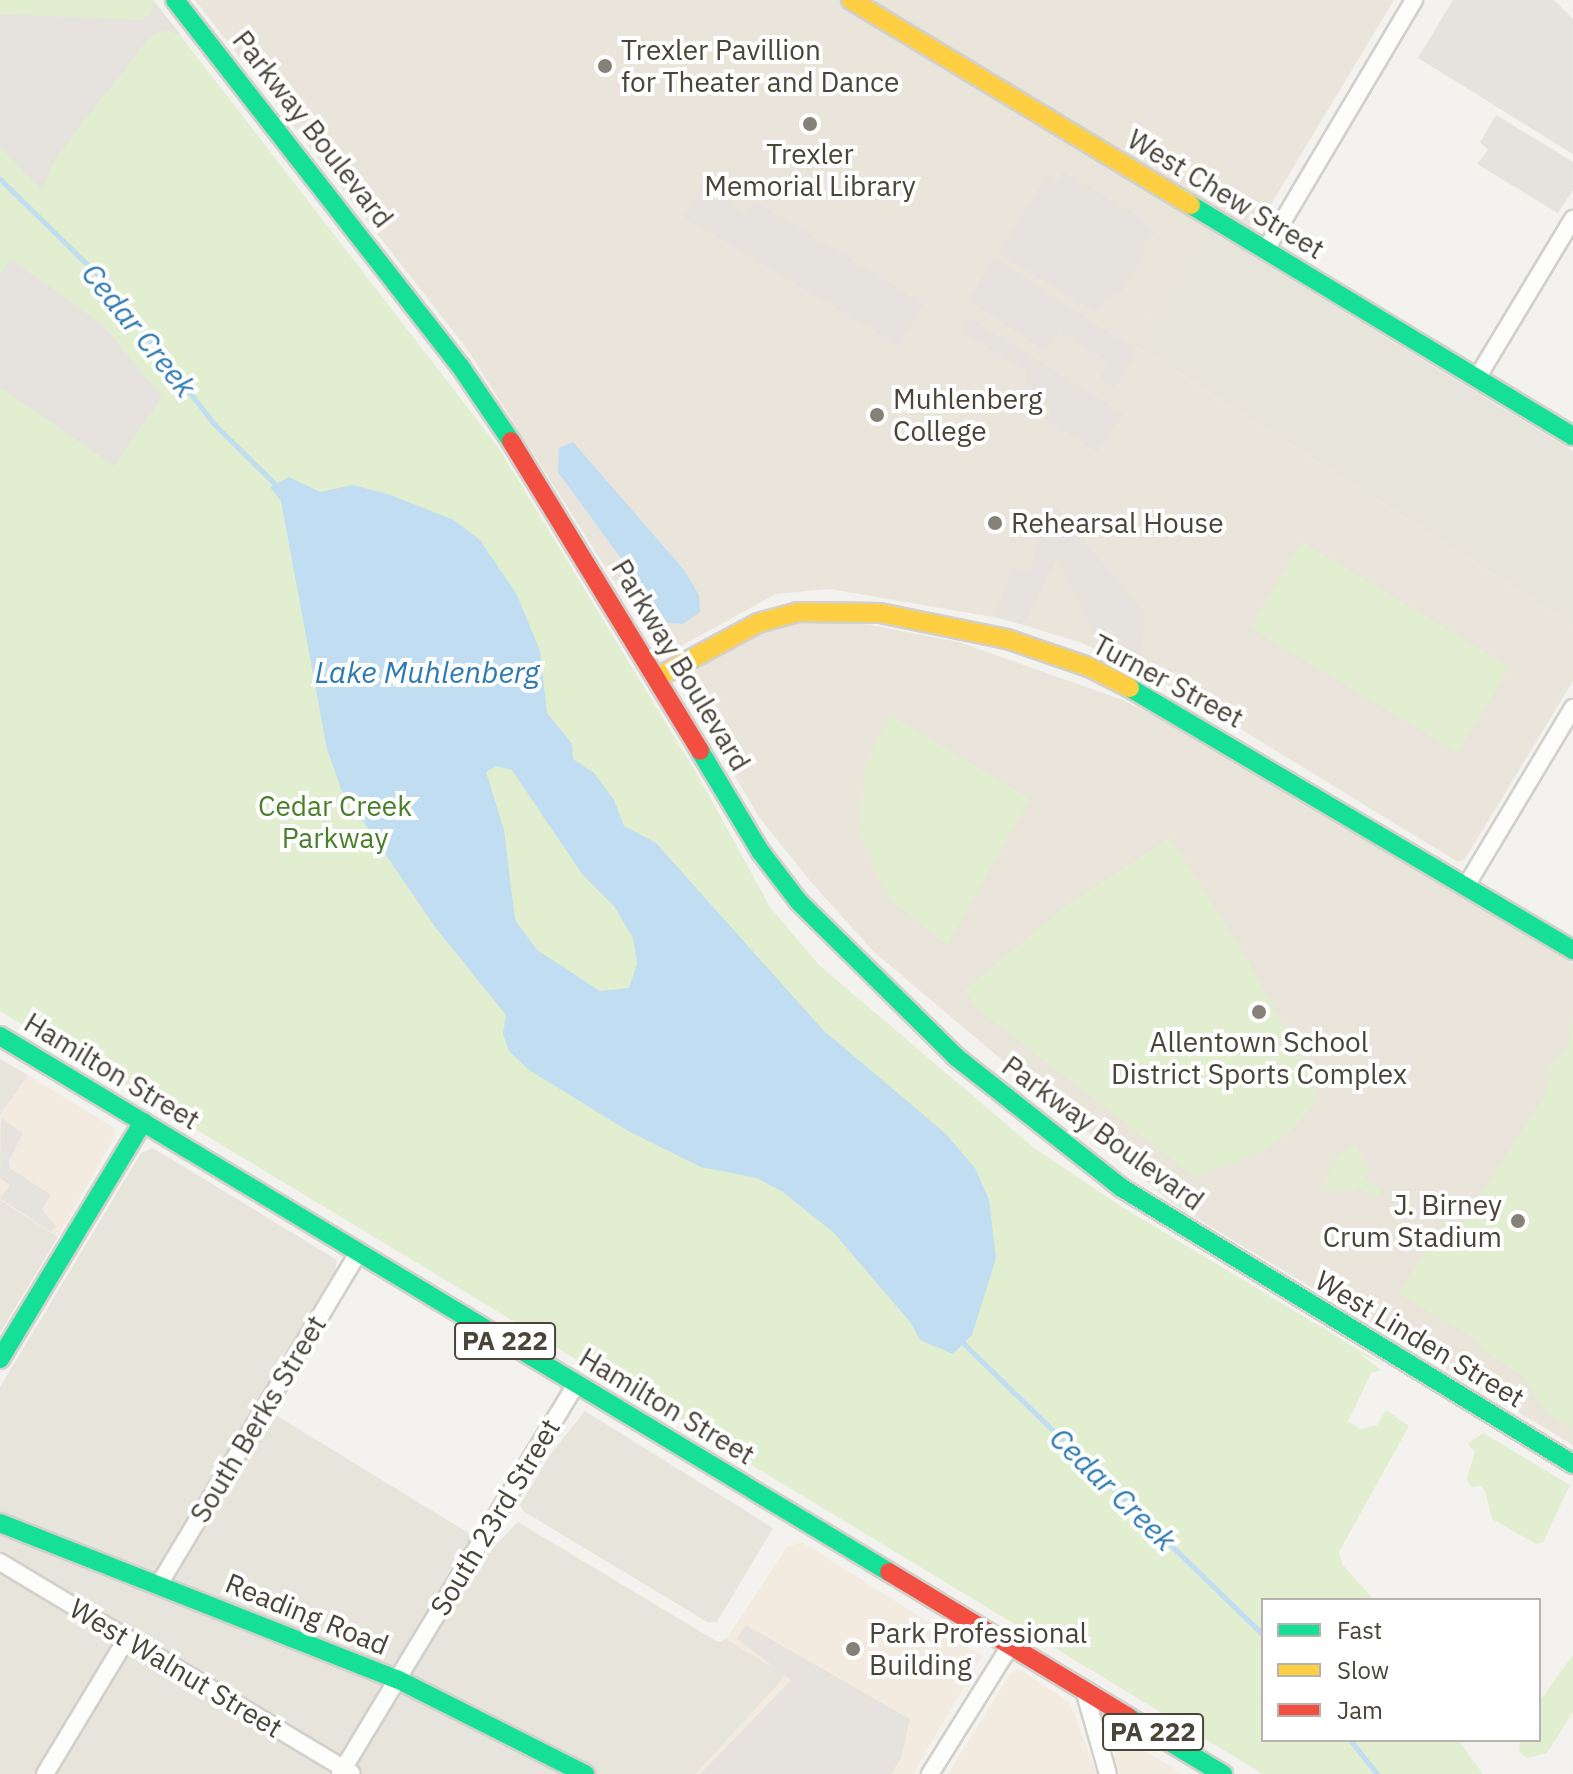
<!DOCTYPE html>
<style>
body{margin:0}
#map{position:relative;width:1573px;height:1774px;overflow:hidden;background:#f4f2ee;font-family:"IBM Plex Sans",sans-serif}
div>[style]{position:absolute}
.residential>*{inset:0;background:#e7e4dc}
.commercial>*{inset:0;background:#f3ebdf}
.education>*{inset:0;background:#eae5da}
.green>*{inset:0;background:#e1eecf;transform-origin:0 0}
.parking>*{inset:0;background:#e6e3df}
.water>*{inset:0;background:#c0ddf1}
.stream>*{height:5px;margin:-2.5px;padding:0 2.5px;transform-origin:2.5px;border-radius:2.5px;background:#c0ddf1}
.roads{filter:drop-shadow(2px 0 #d2d0cb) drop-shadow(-2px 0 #d2d0cb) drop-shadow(0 2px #d2d0cb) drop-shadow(0 -2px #d2d0cb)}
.street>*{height:16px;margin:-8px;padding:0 8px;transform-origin:8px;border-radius:8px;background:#fdfdfc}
.fast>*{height:18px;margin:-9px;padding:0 9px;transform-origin:9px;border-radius:9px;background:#16e098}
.slow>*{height:18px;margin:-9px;padding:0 9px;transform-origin:9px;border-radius:9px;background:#ffcf43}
.jam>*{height:18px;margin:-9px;padding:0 9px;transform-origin:9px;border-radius:9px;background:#f24e42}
.dots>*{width:22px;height:22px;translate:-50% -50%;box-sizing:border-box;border:4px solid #fff;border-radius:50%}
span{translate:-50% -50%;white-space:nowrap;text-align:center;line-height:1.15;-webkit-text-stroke:8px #fff;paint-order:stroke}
.shield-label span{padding:2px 6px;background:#fff;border:2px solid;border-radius:6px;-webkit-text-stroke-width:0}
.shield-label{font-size:26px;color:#4b4439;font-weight:700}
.poi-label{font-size:28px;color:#4b4439}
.left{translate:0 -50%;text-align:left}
.right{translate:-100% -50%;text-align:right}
.street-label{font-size:28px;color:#4b4439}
.park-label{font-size:28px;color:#4a7f2a}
.water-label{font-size:30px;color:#2e7ab2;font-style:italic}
.legend{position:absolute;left:1261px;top:1598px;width:280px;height:144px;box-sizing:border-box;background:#fff;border:2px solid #b7b4b0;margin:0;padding:10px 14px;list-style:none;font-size:24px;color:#4b4439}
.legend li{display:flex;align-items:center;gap:16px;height:40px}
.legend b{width:40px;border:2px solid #b7b4b0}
</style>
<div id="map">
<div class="residential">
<div style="clip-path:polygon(1206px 228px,1573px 451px,1573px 625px,1135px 345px)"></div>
<div style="clip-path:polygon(0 1059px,28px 1075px,0 1116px)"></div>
<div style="clip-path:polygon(153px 1148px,337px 1260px,334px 1277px,256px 1403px,493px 1548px,518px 1522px,701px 1632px,718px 1642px,726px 1639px,787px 1675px,696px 1774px,0 1774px,0 1387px,141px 1153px)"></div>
<div style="clip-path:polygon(0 1200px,58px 1237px,0 1333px)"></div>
<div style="clip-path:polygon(585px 1411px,773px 1528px,717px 1622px,709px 1623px,523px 1511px,520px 1505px,550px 1455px)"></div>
</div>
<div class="commercial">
<div style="clip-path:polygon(28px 1075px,113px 1127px,116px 1134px,58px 1237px,0 1200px,0 1116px)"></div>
<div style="clip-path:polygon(802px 1542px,982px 1656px,913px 1774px,696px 1774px,786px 1675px,726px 1639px,787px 1547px)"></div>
<div style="clip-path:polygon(1019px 1669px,1070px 1703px,1097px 1774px,948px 1774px,1010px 1674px)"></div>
<div style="clip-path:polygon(1119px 1743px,1133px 1744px,1183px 1774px,1120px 1774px,1114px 1758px)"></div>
</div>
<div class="education">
<div style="clip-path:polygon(195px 0,1394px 0,1261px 221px,1249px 226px,1218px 209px,1135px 345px,1573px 625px,1573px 681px,1465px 859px,1458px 862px,1147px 672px,1079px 642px,1004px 619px,830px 589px,776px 594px,679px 647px,654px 644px,467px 349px)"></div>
<div style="clip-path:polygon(829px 617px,959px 642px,1123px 700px,1181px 729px,1573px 964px,1573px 1445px,1173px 1204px,874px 952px,811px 882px,759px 817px,684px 691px,688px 676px,750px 635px,791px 619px)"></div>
</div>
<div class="green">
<div style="clip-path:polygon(0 0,153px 0,498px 447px,701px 781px,770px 907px,819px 965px,1033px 1147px,1122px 1207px,1386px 1366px,1359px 1353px,1381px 1370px,1371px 1373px,1348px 1422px,1361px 1429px,1377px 1425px,1386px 1410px,1409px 1426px,1339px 1552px,1342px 1564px,1374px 1600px,1263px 1600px,1263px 1740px,1458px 1740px,1483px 1774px,1263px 1774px,0 1011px)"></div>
<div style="left:1302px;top:542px;width:242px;height:100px;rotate:31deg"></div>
<div style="clip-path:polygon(889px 714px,1030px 799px,947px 945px,887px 897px,860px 833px,865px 769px)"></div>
<div style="clip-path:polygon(1170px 838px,1241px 949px,1306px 1066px,1317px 1101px,1290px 1132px,1261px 1152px,1195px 1177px,975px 1007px,965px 990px,1067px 905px)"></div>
<div style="clip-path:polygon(1573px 1020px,1573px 1429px,1546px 1413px,1523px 1376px,1482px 1350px,1476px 1339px,1399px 1294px,1429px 1244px,1443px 1231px,1454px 1236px,1545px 1095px,1550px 1067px,1568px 1046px)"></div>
<div style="clip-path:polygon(1355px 1143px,1368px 1172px,1362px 1177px,1382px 1191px,1377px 1198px,1357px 1187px,1356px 1191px,1322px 1191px,1335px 1158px)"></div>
<div style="clip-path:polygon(1483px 1433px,1570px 1485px,1543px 1542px,1536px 1544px,1492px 1519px,1485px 1491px,1481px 1486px,1471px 1487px,1467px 1478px,1475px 1452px,1468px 1444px)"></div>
<div style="clip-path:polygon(1573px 1655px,1573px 1712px,1547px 1753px,1526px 1758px,1519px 1751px,1520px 1740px,1539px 1740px,1539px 1702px)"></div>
</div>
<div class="parking">
<div style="clip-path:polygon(153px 0,181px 35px,165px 30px,151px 36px,75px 132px,51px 167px,42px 191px,0 146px,0 14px,141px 20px,151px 13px)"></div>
<div style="clip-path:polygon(1453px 0,1554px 0,1573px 19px,1573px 154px,1418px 58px)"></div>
<div style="clip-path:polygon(1496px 115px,1573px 162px,1573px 190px,1558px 213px,1477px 164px,1488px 150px,1480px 142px)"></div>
<div style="clip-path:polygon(1063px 171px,1143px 219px,1156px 233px,1143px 241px,1145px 252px,1124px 290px,1105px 299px,1096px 313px,998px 253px,1046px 177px,1056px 183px)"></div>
<div style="clip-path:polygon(709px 172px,729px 184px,722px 196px,747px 214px,754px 201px,925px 304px,898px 345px,683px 217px)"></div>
<div style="clip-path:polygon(994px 258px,1138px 351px,1115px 389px,1099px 378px,1109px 362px,1059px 331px,1045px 351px,968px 300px)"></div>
<div style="clip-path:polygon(11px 259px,102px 324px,162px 397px,114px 466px,0 387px,0 275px)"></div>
<div style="clip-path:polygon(968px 317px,1124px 414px,1097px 452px,1045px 420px,1052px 408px,1029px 396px,1026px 370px,959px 331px)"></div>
<div style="clip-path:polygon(1050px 500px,1144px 612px,1142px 670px,1120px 661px,1127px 652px,1110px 626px,1097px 637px,1057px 560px,1023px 625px,994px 617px,1012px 570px,1029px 572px)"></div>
<div style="clip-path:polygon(1px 1118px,23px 1133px,9px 1161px,10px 1168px,51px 1195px,42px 1209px,56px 1226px,51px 1232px,0 1198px,10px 1185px,0 1178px)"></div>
<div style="clip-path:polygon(746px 1625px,910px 1719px,901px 1758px,891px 1774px,700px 1774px,791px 1680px,737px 1639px)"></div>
</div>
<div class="water">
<div style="clip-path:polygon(573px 442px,684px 570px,699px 595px,700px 612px,683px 624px,668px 623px,558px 472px,559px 448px)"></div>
<div style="clip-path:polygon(evenodd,289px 477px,320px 492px,353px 485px,388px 494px,454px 520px,480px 540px,517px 595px,540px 651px,547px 713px,572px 744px,573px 759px,594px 773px,614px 800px,624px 826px,656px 843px,823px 1030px,946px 1134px,975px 1168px,989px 1200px,996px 1258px,972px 1335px,953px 1354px,920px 1340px,911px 1323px,834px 1233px,783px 1192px,757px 1178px,701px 1167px,630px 1132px,529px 1070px,509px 1051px,503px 1034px,506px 1015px,435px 927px,341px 789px,327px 749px,281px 501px,270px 487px,289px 477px,496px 766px,512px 770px,582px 874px,614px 906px,633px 938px,637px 964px,629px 988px,600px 991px,537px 950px,515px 920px,504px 830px,486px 772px,496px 766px)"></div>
</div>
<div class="stream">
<div style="left:0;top:179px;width:136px;rotate:44.4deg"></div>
<div style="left:97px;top:274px;width:192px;rotate:52deg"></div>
<div style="left:215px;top:425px;width:84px;rotate:44.5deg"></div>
<div style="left:963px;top:1343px;width:419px;rotate:44.2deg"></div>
<div style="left:1350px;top:1740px;width:43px;rotate:51.5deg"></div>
</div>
<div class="roads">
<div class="street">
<div style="left:1265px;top:251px;width:292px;rotate:-59.3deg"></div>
<div style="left:1477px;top:378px;width:186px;rotate:-58.9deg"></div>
<div style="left:1466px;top:886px;width:208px;rotate:-59deg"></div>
<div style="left:0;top:1562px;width:410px;rotate:31deg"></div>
<div style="left:158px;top:1586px;width:390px;rotate:-59deg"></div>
<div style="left:1084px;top:1690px;width:87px;rotate:74.1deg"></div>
<div style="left:45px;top:1774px;width:159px;rotate:-58.9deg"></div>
<div style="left:340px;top:1774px;width:456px;rotate:-58.8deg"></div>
<div style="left:930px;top:1774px;width:151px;rotate:-58deg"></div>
</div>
<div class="fast">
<div style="left:175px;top:0;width:464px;rotate:52.1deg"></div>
<div style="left:460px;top:366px;width:91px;rotate:55.8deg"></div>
<div style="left:1191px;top:205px;width:446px;rotate:31.2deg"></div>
<div style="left:1130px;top:688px;width:515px;rotate:30.6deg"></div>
<div style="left:700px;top:751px;width:117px;rotate:59deg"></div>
<div style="left:760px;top:851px;width:64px;rotate:52.6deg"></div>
<div style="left:799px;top:902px;width:221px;rotate:44.6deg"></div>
<div style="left:956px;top:1057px;width:211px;rotate:38.3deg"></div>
<div style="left:1122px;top:1188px;width:529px;rotate:31.47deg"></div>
<div style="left:0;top:1036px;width:1038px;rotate:31.09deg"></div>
<div style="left:0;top:1359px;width:277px;rotate:-58.9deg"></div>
<div style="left:0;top:1523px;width:427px;rotate:21.5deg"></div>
<div style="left:397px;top:1679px;width:211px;rotate:26.8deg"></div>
<div style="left:1128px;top:1717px;width:111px;rotate:31deg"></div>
</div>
<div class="slow">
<div style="left:851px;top:0;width:397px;rotate:31.1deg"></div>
<div style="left:656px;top:678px;width:116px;rotate:-28.3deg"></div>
<div style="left:758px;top:623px;width:41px;rotate:-15.4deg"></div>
<div style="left:798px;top:612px;width:82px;rotate:0.7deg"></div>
<div style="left:880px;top:613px;width:130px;rotate:11.6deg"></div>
<div style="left:1007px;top:639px;width:87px;rotate:18.9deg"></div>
<div style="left:1089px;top:667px;width:46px;rotate:27.1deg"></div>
</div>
<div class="jam">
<div style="left:511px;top:441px;width:363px;rotate:58.6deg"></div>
<div style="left:889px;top:1572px;width:280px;rotate:31.2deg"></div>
</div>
</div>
<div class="dots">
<div style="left:605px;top:66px;background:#868178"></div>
<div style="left:810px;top:124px;background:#868178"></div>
<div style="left:877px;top:415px;background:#868178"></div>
<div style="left:995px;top:523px;background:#868178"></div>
<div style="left:1259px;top:1012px;background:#868178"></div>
<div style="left:1518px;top:1221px;background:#868178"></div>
<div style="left:853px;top:1649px;background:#868178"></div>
</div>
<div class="shield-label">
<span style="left:505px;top:1341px">PA 222</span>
<span style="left:1153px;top:1732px">PA 222</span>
</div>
<div class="poi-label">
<span class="left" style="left:621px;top:66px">Trexler Pavillion<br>for Theater and Dance</span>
<span style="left:810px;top:170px">Trexler<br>Memorial Library</span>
<span class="left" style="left:893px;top:415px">Muhlenberg<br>College</span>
<span class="left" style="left:1011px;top:523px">Rehearsal House</span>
<span style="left:1259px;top:1058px">Allentown School<br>District Sports Complex</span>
<span class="right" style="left:1502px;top:1221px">J. Birney<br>Crum Stadium</span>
<span class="left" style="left:869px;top:1649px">Park Professional<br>Building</span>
</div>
<div class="street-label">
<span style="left:313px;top:129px;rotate:52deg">Parkway Boulevard</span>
<span style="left:1226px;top:194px;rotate:31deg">West Chew Street</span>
<span style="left:681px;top:665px;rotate:59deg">Parkway Boulevard</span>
<span style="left:1168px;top:681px;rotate:28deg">Turner Street</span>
<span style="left:112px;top:1071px;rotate:31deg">Hamilton Street</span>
<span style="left:1103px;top:1133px;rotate:36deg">Parkway Boulevard</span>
<span style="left:1420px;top:1339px;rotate:31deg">West Linden Street</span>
<span style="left:667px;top:1406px;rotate:31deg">Hamilton Street</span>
<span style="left:258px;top:1419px;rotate:-59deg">South Berks Street</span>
<span style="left:495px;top:1517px;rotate:-59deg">South 23rd Street</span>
<span style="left:307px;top:1614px;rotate:22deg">Reading Road</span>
<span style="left:176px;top:1668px;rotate:31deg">West Walnut Street</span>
</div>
<div class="park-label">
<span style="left:335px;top:822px">Cedar Creek<br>Parkway</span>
</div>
<div class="water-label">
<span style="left:139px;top:330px;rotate:51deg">Cedar Creek</span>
<span style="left:427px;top:672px">Lake Muhlenberg</span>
<span style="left:1113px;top:1489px;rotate:44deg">Cedar Creek</span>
</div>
<ul class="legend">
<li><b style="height:10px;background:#16e098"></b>Fast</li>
<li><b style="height:10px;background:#ffcf43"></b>Slow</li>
<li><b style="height:10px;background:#f24e42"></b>Jam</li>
</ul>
</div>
